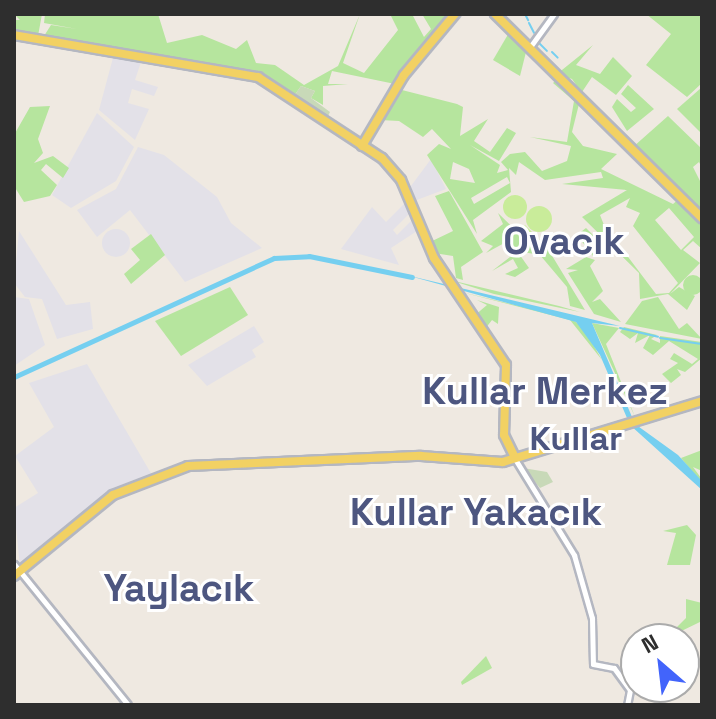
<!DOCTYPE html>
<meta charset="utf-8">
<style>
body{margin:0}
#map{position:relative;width:716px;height:719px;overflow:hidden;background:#efe9e1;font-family:"Space Grotesk",sans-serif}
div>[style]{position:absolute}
.industrial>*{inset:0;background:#e3e1e8}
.round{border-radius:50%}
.green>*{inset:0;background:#b6e59e}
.cemetery>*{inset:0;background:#c8d9b8}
.pitch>*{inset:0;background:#c9ec9a}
.water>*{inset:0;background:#75cff0}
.stream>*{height:2px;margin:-1px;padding:0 1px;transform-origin:1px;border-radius:1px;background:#75cff0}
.river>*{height:5px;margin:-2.5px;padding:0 2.5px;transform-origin:2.5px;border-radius:2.5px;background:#75cff0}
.roads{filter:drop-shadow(2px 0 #b4b7c1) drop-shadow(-2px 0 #b4b7c1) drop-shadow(0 2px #b4b7c1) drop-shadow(0 -2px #b4b7c1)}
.minor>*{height:5px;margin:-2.5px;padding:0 2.5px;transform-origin:2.5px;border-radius:2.5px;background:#fff}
.major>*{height:8px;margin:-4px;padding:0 4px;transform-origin:4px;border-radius:4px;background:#f2d163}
span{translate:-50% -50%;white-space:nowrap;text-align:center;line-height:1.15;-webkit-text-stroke:6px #fff;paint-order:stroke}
.quarter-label{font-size:34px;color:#4d5680;font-weight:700}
.district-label{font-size:38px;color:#4d5680;font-weight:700}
.frame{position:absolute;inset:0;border:16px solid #2e2e2e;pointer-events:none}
.north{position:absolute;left:620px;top:623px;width:80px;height:80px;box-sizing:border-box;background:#fff;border:2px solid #ababab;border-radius:50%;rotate:332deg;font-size:22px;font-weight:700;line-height:32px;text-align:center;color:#2e2e2e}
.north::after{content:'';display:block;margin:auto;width:28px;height:36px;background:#4264fb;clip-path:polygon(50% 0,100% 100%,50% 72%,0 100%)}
</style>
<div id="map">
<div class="industrial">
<div style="clip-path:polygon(114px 54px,142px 59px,135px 80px,158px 87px,154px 96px,132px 89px,128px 103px,149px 109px,135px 140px,99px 110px)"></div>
<div style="clip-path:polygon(97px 113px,134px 147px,116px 181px,71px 208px,52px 195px)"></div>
<div style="clip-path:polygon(138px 147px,164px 155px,217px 197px,231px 223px,262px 248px,185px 282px,130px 210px,97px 237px,77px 210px,116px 189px)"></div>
<div style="clip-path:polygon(431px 159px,446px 189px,414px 201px,408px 190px)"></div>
<div style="clip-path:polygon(406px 202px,410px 213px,393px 230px,397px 235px,413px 219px,417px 231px,391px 248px,399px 265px,341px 249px,372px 207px,386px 222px)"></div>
<div class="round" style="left:102px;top:229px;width:28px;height:28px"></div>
<div style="clip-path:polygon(19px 231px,66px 305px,90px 302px,93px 329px,57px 339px,42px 299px,25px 297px,14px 283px)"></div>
<div style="clip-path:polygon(14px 297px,29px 299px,45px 345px,14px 366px)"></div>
<div style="clip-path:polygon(254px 326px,264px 342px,252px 350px,256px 357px,207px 386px,188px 365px)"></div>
<div style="clip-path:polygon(87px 364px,152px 475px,93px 506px,20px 567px,14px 508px,38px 493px,15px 456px,54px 427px,29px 383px)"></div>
</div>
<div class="green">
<div style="clip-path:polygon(14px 14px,42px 14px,38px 36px,14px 33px,14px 20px,20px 20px)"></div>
<div style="clip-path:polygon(45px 14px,158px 14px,167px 43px,202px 35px,236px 49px,247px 40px,256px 63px,275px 65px,304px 85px,338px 66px,360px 14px,343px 63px,364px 73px,398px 30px,390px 14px,412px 14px,424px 37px,431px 29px,422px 14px,451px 16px,395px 84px,332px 71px,328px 84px,348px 84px,323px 86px,323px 105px,311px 98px,315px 91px,301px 86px,294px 96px,263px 75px,44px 36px,51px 25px,77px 29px,44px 23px)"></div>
<div style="clip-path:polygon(646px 14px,702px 14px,702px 83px,687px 97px,646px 65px,671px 34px)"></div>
<div style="clip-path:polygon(510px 31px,527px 48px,520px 76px,493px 60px)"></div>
<div style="clip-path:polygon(593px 45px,576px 65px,600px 74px,613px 57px,632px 76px,616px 95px,592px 77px,582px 92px,588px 102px,572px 79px,557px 74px)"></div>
<div style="clip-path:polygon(evenodd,558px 78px,579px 104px,572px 132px,583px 146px,617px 154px,601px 169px,673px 204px,680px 198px,702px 219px,702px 249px,693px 241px,683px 250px,700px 263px,670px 294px,679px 287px,695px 296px,687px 310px,668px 294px,640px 299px,639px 273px,582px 217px,627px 190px,562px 184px,603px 178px,601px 172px,545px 180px,519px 162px,516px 175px,509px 168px,511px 192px,473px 220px,477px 234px,427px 155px,439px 144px,451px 149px,432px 129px,423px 137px,399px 121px,380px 120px,398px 89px,457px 104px,463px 107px,460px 136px,488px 119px,474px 141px,490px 152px,507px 128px,516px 133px,499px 161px,470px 145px,500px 165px,497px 173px,508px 170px,501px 162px,510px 154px,525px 152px,542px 171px,567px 161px,571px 146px,530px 137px,567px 142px,574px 101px,553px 83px,558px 78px,453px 162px,469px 169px,475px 183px,450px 179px,453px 162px,558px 78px,507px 177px,510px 183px,474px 204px,471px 198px,507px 177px,558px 78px,630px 198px,626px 207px,640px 213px,633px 226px,678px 283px,669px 293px,656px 294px,604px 225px,600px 215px,630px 198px,558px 78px,669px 208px,694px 237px,681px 250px,655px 220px,669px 208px)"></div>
<div style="clip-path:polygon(628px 85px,654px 109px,627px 131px,612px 107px,617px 99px,631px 112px,636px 108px,621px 94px)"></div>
<div style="clip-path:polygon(701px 88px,702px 94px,702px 134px,677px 109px)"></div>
<div style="clip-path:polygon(50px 106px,38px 139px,43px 153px,34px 163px,53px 156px,69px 168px,63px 178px,46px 164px,41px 170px,57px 185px,50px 196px,24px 202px,14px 186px,14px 135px,30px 107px)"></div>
<div style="clip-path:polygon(668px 116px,702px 149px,702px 168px,699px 162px,693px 167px,702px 185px,702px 215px,633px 147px)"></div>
<div style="clip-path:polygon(449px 191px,483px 252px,461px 267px,463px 280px,456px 278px,453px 256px,434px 253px,428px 243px,453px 231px,435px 196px)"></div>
<div style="clip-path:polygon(498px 213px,537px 251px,543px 243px,548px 249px,585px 310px,570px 306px,567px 287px,540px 255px,517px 251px,529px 268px,515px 277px,505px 274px,518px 268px,513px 259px,492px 271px,510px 257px,508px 241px,486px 253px,493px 246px,481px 241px,503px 224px)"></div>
<div style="clip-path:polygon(586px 228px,605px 247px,593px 256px,577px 235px)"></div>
<div style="clip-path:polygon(151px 234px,165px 255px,131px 284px,124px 274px,140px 260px,131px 249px)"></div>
<div style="clip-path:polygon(586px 257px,595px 260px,590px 266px,603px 291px,592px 302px,600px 299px,621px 322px,594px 314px,568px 273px,578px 270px,566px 269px)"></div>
<div class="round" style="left:683px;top:275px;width:20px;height:20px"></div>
<div style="clip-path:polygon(450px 280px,559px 306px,580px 312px,494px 294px)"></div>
<div style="clip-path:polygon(230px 287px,248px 315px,181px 356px,155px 321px)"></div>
<div style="clip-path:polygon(457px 291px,569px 318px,576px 322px,586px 332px,602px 360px,570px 320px)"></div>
<div style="clip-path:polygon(658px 297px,679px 329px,687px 323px,702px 339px,625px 324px,642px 301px)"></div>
<div style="clip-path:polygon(477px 300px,499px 307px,498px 324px,492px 320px,485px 329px,474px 316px,487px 305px)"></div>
<div style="clip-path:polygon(592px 323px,619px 328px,606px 344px,635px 417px)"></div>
<div style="clip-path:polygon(624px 327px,657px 335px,651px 339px,660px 343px,660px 336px,702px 342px,702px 358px,685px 372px,677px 369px,681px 375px,671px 383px,662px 374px,678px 363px,670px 359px,674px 353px,692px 364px,698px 359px,669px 341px,653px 355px,643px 348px,650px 335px,635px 343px,638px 333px,630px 339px,620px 332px)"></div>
<div style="clip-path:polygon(702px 450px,702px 471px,693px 467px,701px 478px,702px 483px,681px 458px)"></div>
<div style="clip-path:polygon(687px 525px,696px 535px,690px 565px,667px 565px,676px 533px,663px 531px)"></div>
<div style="clip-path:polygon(686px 599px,702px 603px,702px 621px,665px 639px,686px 618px)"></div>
<div style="clip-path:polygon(486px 656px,492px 668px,462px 685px,461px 682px)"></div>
</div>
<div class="cemetery">
<div style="clip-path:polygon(301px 86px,315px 91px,311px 98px,330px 112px,325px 122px,294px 96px)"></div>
<div style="clip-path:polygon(523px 468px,547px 472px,553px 482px,540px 488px)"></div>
</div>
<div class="pitch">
<div class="round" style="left:503px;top:195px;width:24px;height:24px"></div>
<div class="round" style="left:526px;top:206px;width:26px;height:26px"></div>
<div style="clip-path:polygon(525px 225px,543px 243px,538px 251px,518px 232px)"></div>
</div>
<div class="water">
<div style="clip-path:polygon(406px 275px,620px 326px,592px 323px,635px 424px,678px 455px,700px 479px,702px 490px,630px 425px,600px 355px,576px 322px)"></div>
</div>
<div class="stream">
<div style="left:525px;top:14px;width:7px;rotate:63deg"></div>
<div style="left:529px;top:23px;width:11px;rotate:63deg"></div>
<div style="left:537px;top:41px;width:14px;rotate:45deg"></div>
<div style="left:552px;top:52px;width:8px;rotate:45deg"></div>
<div style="left:620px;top:328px;width:39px;rotate:13deg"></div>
<div style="left:660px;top:338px;width:42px;rotate:8.1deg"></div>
</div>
<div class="river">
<div style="left:14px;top:377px;width:286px;rotate:-24.6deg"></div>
<div style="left:274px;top:258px;width:35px;rotate:-3deg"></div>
<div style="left:309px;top:256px;width:105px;rotate:11.5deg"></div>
</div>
<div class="roads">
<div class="minor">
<div style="left:530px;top:47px;width:41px;rotate:-54deg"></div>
<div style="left:515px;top:459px;width:113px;rotate:58.4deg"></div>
<div style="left:574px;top:555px;width:66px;rotate:74.1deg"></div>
<div style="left:592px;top:618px;width:46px;rotate:88.8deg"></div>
<div style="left:593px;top:664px;width:21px;rotate:11deg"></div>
<div style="left:614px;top:668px;width:27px;rotate:54deg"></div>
<div style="left:630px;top:690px;width:15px;rotate:101deg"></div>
<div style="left:14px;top:564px;width:181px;rotate:51deg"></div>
</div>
<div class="major">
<div style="left:495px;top:14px;width:291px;rotate:44.6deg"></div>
<div style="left:14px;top:35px;width:248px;rotate:9.8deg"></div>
<div style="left:258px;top:77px;width:148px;rotate:33.2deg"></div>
<div style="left:382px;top:158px;width:29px;rotate:49deg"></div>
<div style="left:401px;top:180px;width:85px;rotate:67.1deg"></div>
<div style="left:434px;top:258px;width:129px;rotate:56.1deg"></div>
<div style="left:506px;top:365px;width:70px;rotate:91.6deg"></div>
<div style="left:504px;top:435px;width:25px;rotate:64deg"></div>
<div style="left:362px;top:146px;width:82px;rotate:-59.4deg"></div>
<div style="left:404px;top:75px;width:80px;rotate:-50.1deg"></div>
<div style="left:14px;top:576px;width:128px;rotate:-39.3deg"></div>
<div style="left:113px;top:495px;width:80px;rotate:-21.1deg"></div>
<div style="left:188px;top:466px;width:233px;rotate:-2.5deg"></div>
<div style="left:421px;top:456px;width:82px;rotate:4.2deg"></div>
<div style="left:503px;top:462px;width:208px;rotate:-17deg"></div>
</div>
</div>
<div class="quarter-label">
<span style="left:576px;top:439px">Kullar</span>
</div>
<div class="district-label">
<span style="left:564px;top:242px">Ovacık</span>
<span style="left:545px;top:392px">Kullar Merkez</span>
<span style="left:476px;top:513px">Kullar Yakacık</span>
<span style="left:179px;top:589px">Yaylacık</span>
</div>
<div class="frame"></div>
<div class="north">N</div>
</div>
